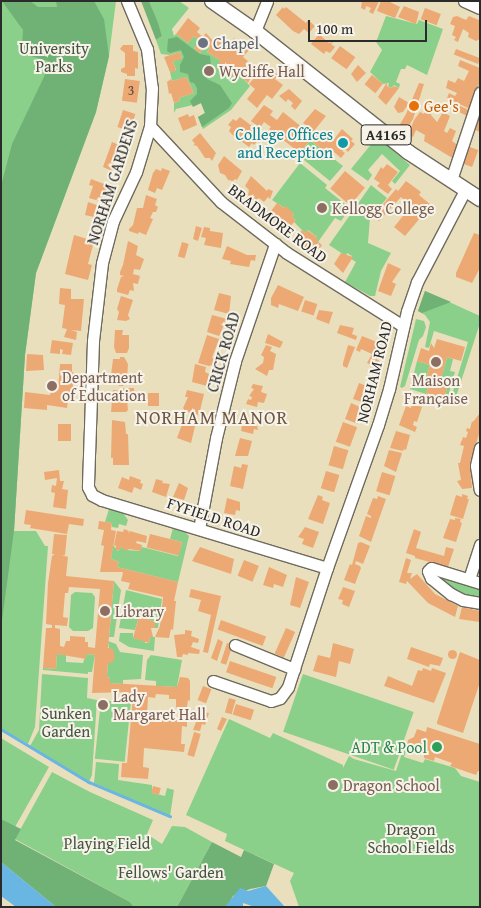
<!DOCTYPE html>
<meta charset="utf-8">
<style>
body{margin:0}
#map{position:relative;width:481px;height:908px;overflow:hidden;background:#e9dfbc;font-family:"Gentium Book Plus",serif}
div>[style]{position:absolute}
.green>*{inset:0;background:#8bd08a;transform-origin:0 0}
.forest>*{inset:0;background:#70b276}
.water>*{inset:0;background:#69b6e2}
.stream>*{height:2.5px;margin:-1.25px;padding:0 1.25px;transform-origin:1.25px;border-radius:1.25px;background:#69b6e2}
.building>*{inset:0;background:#eca974;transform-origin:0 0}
.round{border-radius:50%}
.roads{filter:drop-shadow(1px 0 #6e6a5e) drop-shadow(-1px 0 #6e6a5e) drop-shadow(0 1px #6e6a5e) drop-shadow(0 -1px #6e6a5e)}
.minor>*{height:11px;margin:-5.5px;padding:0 5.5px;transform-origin:5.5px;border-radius:5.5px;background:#fff}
.major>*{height:14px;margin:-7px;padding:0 7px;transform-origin:7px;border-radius:7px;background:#fff}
.dots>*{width:14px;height:14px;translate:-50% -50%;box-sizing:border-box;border:2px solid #f7f3e8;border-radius:50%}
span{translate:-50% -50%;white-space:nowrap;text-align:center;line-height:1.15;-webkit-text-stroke:4px #f7f3e8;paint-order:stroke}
.number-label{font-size:14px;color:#5b4a3d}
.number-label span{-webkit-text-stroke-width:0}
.shield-label span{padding:1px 4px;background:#f7f3e8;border:1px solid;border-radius:4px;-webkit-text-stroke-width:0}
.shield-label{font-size:15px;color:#2b2b2b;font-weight:700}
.worship-label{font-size:16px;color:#5b616d}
.left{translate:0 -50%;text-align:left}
.park-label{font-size:16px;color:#435443}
.education-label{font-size:16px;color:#785e54}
.food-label{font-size:16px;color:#c56008}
.culture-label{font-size:16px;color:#0d838f}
.right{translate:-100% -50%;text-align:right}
.street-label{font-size:16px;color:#2b2b2b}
.leisure-label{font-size:16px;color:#27864d}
.quarter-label{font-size:19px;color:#6f5745;letter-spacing:1px}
.frame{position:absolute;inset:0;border:2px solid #2b2b2b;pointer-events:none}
.scale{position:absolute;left:308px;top:20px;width:119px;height:22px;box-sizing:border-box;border:2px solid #2b2b2b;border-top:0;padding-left:6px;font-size:15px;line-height:18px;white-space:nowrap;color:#2b2b2b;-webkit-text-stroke:4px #f7f3e8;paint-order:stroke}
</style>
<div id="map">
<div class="green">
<div style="clip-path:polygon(1px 1px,116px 1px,109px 56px,96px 112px,36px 273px,25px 355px,14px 531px,36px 531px,45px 546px,48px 546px,35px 727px,28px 744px,1px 729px)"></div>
<div style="clip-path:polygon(149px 1px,179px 1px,189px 8px,172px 29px,174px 36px,176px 34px,188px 43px,194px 36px,200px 41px,194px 48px,200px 53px,206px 45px,210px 48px,207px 52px,221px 61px,219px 65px,232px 76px,236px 71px,250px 86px,231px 110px,203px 129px,198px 117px,205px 113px,201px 103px,176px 109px,174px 113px,174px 103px,180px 101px,179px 98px,194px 93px,186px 77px,172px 81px,170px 72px,176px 70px,173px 61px,182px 58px,180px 52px,169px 55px,161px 54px,156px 40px,162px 36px)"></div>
<div style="clip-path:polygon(386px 16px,417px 24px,419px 20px,443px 29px,427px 75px,407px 65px,405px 69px,401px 69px,396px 82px,400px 84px,399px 88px,394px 85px,391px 88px,388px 86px,389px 83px,383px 84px,370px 72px,382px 50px,376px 42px)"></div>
<div style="clip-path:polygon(377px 137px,410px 165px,395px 184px,392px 181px,400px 171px,382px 154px,368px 170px,372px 175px,368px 181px,351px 169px)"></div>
<div style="clip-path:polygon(310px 140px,343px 166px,330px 181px,304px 160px,302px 151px)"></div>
<div style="clip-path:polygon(300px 163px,327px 185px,325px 188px,350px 208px,341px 221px,335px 218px,318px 242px,316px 240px,317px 237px,308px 230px,305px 233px,294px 222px,296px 220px,292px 217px,294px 214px,272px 200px)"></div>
<div style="clip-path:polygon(371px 185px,387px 198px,370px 218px,368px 243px,391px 253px,381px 271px,375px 296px,370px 296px,345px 282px,356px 262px,351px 259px,352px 256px,347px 253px,346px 256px,329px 245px)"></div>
<div style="clip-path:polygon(425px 291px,480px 316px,480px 323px,454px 403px,450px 401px,468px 342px,434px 331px,429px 348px,425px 347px,430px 322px,425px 315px,418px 311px)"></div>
<div style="clip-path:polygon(416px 319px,424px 321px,426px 327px,423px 336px,419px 340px,405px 386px,402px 388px,400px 387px)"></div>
<div style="clip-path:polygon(447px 357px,453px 359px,450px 371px,455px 372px,448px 397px,444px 399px,449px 380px,441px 378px)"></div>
<div style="clip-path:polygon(417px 361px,430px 365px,427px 375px,431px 377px,426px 394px,410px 389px)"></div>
<div style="clip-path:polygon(109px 509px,123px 513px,128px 520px,126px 526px,119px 524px,118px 528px,112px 527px,112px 523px,105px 522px)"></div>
<div style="clip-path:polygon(173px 528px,185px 532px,189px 536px,178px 582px,117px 567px,119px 562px,111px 559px,113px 545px,118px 551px,121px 547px,127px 550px,140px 551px,142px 547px,178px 556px,182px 542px,170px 539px)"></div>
<div style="clip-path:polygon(435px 571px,480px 585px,480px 601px,464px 598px,433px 576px)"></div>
<div style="clip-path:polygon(114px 581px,121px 590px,114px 637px,109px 637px)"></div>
<div style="clip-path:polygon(126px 590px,162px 599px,158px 628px,155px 628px,155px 622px,139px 616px,135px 630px,119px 628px)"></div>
<div style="clip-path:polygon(75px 592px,92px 593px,95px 597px,93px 628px,88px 631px,73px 631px,69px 627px,71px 595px)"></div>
<div style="clip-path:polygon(120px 633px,133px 633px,133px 638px,145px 640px,145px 643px,149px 643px,150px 637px,155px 637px,154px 651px,129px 647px,119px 641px)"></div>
<div style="clip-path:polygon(108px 641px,116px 644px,120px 652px,143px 655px,141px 679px,123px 680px,123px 684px,110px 683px,110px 678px,107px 677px,108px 663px,111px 663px)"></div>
<div style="clip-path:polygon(57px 654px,66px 655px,66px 662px,83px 663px,86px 654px,95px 655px,92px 672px,88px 672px,88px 674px,43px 670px,43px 668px,56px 669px)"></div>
<div style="clip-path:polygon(151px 655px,182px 660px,177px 687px,156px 686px,156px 681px,145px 680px,147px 660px)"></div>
<div style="clip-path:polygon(42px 674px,88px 678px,87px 698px,97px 700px,92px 775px,89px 782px,30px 746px,39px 730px)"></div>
<div style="left:303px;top:674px;width:117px;height:61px;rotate:19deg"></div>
<div style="left:101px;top:700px;width:30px;height:59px;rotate:6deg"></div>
<div style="clip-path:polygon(229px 719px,270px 738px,273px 733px,343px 765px,343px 768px,349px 756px,354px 759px,396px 771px,403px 750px,406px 751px,404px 757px,423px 763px,425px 759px,455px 768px,461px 776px,480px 782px,480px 907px,299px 907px,290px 881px,294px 873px,225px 841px,227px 834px,186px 815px)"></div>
<div style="clip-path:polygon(1px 738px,49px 767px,15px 827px,1px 819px)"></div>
<div style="clip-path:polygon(96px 762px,119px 764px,118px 780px,152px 785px,152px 793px,165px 796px,167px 788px,174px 790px,170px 816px,94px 783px)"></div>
<div style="clip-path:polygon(52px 772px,90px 792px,153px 820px,147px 834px,162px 844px,172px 826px,185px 827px,212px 842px,177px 907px,134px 907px,130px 902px,15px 839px)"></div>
</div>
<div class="forest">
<div style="clip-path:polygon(2px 1px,30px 1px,38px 7px,57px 7px,56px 1px,94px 1px,104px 19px,109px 56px,96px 112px,36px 273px,25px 355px,14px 531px,1px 628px,1px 186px,12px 144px,51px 62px,31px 56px,22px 45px,23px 30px)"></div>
<div style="clip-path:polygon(141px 1px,149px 1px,158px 23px,162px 36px,156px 40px)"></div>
<div style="clip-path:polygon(177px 37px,200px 54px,210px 56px,211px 66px,207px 79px,220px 85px,232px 103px,229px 108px,202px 127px,198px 117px,205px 113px,201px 103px,193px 107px,190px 101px,197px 94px,197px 88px,194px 83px,190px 82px,188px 74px,180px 72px,180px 65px,184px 57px,181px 50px,170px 53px,167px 51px,168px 39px)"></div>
<div style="clip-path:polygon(425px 291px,451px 302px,422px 313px,418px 311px)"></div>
<div style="clip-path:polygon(1px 819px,21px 829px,15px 840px,130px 902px,134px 907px,56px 907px,1px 862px)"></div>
<div style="clip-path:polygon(212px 842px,241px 857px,244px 850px,274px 864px,266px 886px,250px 889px,233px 896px,229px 904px,225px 907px,177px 907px)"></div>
</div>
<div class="water">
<div style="clip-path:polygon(1px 862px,28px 884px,56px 907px,16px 907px,1px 896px)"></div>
<div style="clip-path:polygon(266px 886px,285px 907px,255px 907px,243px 903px,243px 907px,225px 907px,240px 888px,248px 891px)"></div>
</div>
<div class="stream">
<div style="left:1px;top:729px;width:103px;rotate:31.1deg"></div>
<div style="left:89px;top:782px;width:88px;rotate:22.8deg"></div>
</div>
<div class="building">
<div style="clip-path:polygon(362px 1px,379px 1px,373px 14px,369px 12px,371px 8px,366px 6px,365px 10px,361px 8px)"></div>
<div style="clip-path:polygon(381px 1px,388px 1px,400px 7px,395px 18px,377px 11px)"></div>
<div style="clip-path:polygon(404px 6px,419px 12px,416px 24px,398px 17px)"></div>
<div style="clip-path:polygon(283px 7px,284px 9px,286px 7px,306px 23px,308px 20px,315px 26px,309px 33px,304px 29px,299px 34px,293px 31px,276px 15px)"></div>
<div style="left:425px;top:8px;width:17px;height:12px;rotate:21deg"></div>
<div style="clip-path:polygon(457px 16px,466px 20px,469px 16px,479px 20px,480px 39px,476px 41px,468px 37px,469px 33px,463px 29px,458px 42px,454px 40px,456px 37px,452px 35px,455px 26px,450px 24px,453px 17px)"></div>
<div style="clip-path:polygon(188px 18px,200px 28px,197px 32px,203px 37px,206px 33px,214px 42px,219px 36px,229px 44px,234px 38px,249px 50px,243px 57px,248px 61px,245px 64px,254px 71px,248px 83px,236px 71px,233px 76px,218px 64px,221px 61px,207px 52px,210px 48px,206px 45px,200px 53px,194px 48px,200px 41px,194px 36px,188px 43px,176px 34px)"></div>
<div style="clip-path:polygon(319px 34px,329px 43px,333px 42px,331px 44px,335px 47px,330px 53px,326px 51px,324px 54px,311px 44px)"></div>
<div style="clip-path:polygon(123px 45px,133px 45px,133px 51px,138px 52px,138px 69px,135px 68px,135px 76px,127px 76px,127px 74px,121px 72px,121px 69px,125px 67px,125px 53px,120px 49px)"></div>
<div style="left:340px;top:46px;width:19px;height:15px;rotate:36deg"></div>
<div style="left:456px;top:49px;width:26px;height:6px;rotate:21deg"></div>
<div style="clip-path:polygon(180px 52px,182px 59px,173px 61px,176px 71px,170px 72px,164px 57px)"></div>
<div style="clip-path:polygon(460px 60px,480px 68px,480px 81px,470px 109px,447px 98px,449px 93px,455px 96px,457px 93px,446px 88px,448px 80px,455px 83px,458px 78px,464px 81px,469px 71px,458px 66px)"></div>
<div style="clip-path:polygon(358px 65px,366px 73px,357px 82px,351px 74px)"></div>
<div style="clip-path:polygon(261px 70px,270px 75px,276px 73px,278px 75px,275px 79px,283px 85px,272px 99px,267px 95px,257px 108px,247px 99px,255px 89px,249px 84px)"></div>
<div style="left:372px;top:75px;width:14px;height:12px;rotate:39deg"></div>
<div style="clip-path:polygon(186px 77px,194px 93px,179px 98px,180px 101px,174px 103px,171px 93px,169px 94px,167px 82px,171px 79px,172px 81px)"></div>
<div style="left:125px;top:79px;width:15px;height:22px;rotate:8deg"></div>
<div style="clip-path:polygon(387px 82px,387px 86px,391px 88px,394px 86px,399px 88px,386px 105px,378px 97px)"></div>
<div style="clip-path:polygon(419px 83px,424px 84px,413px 119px,406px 131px,403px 131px,399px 126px,406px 114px)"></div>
<div style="clip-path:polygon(289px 89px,302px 101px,295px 110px,291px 106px,293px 103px,288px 99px,286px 102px,279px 96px)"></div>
<div style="clip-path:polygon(399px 97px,409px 103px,403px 112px,398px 113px,394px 107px)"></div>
<div style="clip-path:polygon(430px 100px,444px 109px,439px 112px,433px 107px,431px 115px,437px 122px,443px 112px,450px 116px,444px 131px,447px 133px,450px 128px,456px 131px,452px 141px,459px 146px,454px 159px,424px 141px,425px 135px,416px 130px,413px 137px,408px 135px,414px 120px,420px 112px,424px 114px)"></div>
<div style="clip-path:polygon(264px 105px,273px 111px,270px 115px,277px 120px,283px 112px,303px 128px,306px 125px,303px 123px,315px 109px,326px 116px,314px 131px,332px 142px,342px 129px,353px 139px,351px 141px,355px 144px,348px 152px,345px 149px,342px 151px,345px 153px,341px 158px,334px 152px,331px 156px,310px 140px,300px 153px,269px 129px,271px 127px,264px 122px,260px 128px,251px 121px)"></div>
<div style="clip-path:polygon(460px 106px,469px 110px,467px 116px,457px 111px)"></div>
<div style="clip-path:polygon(480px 107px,480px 132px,473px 129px)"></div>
<div style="left:123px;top:110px;width:13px;height:18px;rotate:18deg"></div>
<div style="clip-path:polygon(188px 114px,189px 117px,194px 115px,197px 125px,183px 131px,178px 118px)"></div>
<div style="clip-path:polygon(240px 117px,260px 132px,257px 137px,259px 139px,254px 145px,252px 143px,249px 147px,241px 141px,240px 143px,229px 131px,231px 127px,228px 125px,233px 119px,236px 121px)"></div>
<div style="clip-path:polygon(200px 133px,216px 153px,212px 161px,210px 158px,205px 158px,197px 146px,193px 145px,195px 144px,192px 140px)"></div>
<div style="clip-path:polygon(112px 142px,119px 145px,117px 148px,126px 151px,122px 164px,116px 162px,112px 171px,103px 167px)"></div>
<div style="left:467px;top:146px;width:12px;height:18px;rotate:20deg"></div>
<div style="clip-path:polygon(224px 156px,242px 171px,237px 180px,235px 179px,233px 181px,228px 180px,225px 175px,220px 173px,218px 165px)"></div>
<div style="clip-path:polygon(387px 164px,398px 172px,388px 185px,392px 189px,388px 194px,377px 186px,380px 183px,374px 179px,381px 167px,383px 169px)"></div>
<div style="clip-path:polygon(162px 168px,170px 171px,162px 190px,157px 188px,155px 193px,148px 190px,153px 173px,156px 169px,161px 171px)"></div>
<div style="left:345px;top:171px;width:26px;height:23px;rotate:40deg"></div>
<div style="clip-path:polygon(251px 176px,267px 191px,268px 189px,273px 191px,270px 199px,268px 197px,264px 202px,259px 198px,254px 201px,248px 195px,249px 190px,245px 186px)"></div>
<div style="clip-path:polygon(91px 179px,112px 187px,110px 195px,106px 194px,103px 202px,89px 198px,93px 186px,89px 185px)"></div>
<div style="clip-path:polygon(406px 181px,421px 192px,419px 195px,431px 205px,405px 236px,394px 227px,411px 206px,401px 197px,379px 221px,373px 216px,396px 189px,398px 191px)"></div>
<div style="clip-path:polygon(146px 195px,157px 199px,155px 205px,158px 207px,156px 212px,153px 212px,150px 218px,153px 219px,146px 235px,139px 232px,138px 234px,129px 231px,129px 229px,133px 225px,137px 208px,143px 208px)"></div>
<div style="clip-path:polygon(88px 202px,97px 205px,95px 212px,99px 213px,98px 218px,85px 215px)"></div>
<div style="clip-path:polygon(277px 203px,284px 208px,286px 206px,294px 214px,292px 217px,296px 220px,290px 227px,283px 226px,270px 216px,273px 213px,271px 211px)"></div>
<div style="clip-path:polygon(196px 226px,202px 228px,198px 241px,193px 239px)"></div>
<div style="clip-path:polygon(204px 227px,210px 228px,210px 231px,223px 233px,221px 248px,204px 245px,206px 238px,201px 237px)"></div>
<div style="clip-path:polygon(302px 230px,305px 233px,307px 230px,318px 238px,316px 240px,322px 245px,318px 251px,315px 249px,311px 253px,298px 243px,300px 241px,296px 238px)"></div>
<div style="clip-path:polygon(474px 233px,480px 235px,480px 268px,472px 283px,456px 277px,456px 273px)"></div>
<div style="clip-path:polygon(74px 235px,94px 241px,88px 264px,92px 265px,88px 280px,65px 274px)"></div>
<div style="clip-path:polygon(128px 241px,138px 246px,136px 255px,144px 259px,140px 270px,134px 269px,133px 274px,140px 276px,138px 284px,133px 283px,134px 291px,130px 290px,128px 295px,117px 292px,117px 289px,121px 277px,124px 276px,120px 275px,120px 272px,123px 265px)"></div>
<div style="left:182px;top:242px;width:7px;height:15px;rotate:16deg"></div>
<div style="clip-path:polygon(227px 246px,247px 255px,256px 255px,255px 261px,251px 260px,249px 267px,230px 264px,231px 261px,222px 259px)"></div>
<div style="clip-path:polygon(341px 253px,353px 257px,343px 273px,334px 264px)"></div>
<div style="clip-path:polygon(388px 263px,401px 269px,392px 282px,396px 284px,391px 296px,378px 291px)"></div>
<div style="clip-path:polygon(278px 285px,304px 297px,298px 311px,279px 304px,278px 308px,271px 305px,271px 298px)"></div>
<div style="clip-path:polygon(60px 288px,71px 289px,71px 299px,84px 299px,81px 331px,71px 330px,77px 332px,76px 340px,64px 337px,67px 329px,62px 328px,65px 305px,59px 304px)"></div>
<div style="clip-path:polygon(219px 293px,231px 296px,229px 314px,214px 310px)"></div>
<div style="clip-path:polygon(121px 296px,133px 300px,128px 315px,130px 319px,126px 321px,117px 320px,119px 312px,117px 309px)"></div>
<div style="left:305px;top:300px;width:13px;height:12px;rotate:18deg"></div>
<div style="clip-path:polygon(319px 310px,333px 312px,329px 324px,316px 319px)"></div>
<div style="clip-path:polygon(212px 315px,227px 319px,219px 336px,207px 332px)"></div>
<div style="clip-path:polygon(340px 325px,354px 328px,352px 334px,357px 336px,356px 340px,337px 333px)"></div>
<div style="clip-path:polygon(115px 330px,123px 330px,122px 335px,129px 335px,129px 348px,127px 353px,116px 353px,114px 347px)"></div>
<div style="clip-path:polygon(268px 334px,283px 342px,280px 348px,265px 343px)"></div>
<div style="clip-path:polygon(207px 335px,219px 339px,212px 358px,214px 359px,212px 365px,209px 366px,198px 363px)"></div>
<div style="clip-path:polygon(362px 336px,377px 342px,375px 345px,378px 347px,375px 354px,379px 356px,377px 360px,379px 360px,376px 367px,367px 363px,372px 354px,361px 349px,360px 352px,356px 350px)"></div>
<div style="clip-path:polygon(437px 339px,465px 347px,461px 361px,447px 357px,441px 378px,449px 380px,444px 399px,426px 394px,431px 377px,427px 376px,430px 365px,417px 361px,421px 348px,429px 351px,431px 343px,434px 348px)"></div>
<div style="clip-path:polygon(52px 340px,73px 343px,71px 355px,62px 354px,63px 350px,60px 349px,60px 354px,50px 353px)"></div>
<div style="clip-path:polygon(266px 345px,272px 347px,270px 351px,276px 354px,273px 370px,269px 370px,267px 376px,255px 369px,263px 363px,264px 357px,261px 355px)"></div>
<div style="clip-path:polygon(348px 345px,355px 347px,347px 368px,343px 366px,343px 363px)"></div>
<div style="clip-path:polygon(27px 354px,43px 355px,44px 370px,26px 371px)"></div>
<div style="clip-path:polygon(120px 357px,124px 357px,128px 364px,127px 379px,124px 379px,123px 386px,119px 386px,119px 383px,112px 382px,111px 375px,113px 359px,120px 359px)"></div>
<div style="clip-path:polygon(60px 364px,72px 364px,72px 372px,74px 373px,72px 399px,68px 399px,67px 408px,47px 405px,47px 410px,24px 408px,25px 392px,50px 395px,51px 390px,58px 390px)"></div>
<div style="clip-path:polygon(195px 364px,206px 367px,205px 372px,209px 374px,207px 386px,192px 382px)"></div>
<div style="clip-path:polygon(359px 383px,369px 387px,367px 391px,369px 392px,365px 403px,353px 399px)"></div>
<div style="clip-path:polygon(253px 384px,263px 386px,261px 392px,267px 394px,264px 403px,258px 402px,257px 407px,246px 404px,248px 399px,251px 400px,252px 397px,249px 396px,254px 389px,251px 388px)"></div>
<div style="clip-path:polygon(123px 388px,128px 391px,128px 388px,134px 388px,134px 392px,128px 392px,127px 399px,128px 410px,126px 412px,111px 412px,113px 390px,123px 391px)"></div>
<div style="clip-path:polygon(187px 390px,204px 394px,199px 415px,185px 411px,183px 408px,188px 397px,185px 397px)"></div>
<div style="left:148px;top:393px;width:11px;height:13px"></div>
<div style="clip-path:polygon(351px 403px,360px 407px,358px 412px,362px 413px,358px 424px,345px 419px)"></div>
<div style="clip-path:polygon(412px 404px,422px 407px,417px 422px,414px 421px,413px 425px,417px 427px,415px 432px,399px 425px,406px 406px,411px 408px)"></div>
<div style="clip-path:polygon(480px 413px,480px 431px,470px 463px,472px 488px,462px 489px,457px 481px,461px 480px,458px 463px,460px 463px,464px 446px,460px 445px,463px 437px,466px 438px,468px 432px,466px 431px,467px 428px,470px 429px,472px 421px,473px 422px)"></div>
<div style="clip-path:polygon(184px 419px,196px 422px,191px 443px,177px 438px)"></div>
<div style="clip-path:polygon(243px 419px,256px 421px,258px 430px,254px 429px,253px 434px,241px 431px)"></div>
<div style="clip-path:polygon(112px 420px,125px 422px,126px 434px,128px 434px,129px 465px,113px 465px,113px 458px,111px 458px)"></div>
<div style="left:343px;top:422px;width:15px;height:21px;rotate:20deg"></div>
<div style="left:58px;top:424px;width:13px;height:17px"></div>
<div style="clip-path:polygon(396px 431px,410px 435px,406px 450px,404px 449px,403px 451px,390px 448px)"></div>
<div style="clip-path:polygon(240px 438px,252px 441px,248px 456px,235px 456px)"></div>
<div style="left:334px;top:446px;width:15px;height:20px;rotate:16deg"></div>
<div style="clip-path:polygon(389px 450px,402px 453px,396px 472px,384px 466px)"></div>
<div style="clip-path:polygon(242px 464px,248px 465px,243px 489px,230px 486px,234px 466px,241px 468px)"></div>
<div style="clip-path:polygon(59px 470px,60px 481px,64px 481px,62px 489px,68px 490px,66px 509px,53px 507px,55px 493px,51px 492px,52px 485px,56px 486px,57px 478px,45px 480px,44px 472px)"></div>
<div style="left:326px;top:471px;width:14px;height:18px;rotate:17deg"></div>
<div style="left:382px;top:472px;width:14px;height:20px;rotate:17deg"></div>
<div style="clip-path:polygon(130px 476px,141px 480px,140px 483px,143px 484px,141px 490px,134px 487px,132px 493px,118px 488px,122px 477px,129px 480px)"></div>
<div style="clip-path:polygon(156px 479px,163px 481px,162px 483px,170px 484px,166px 497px,152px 492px)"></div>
<div style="clip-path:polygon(179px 483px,188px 488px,184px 500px,173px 497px)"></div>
<div style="clip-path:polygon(462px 494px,468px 496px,467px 499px,469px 499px,463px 519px,450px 515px,456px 495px,462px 497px)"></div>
<div style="clip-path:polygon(318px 495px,323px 497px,322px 500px,330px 503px,323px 524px,308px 519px)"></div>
<div style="clip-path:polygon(378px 496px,386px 499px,371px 542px,359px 536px,366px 516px,371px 518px,371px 516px,367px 514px,373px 498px,377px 499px)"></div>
<div style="clip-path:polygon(227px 498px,240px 502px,240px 511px,236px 510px,235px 515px,224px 513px)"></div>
<div style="clip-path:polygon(26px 510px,84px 519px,83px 526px,69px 524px,67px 534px,30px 528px,31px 525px,24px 524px)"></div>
<div style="clip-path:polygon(455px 518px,461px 519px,460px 522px,462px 523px,456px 542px,443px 538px,450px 519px,455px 520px)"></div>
<div style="clip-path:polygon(99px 521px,112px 523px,111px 530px,116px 531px,111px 559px,119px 562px,117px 567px,178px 582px,174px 601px,176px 601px,173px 630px,171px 629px,169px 638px,155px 637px,160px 626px,163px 597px,128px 589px,130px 583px,121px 581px,123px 572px,100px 572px,104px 546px,101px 545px,104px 530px,98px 529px)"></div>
<div style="clip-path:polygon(305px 527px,319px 532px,313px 548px,302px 544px,304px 539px,298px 537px)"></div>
<div style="clip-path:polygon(124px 529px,129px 531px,128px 534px,130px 531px,147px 536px,146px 543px,137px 541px,136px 543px,142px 545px,141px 551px,129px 549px,127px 551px,121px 547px,120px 550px,116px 550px,116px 546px,114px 545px,117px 531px,123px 532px)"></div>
<div style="clip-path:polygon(414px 529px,421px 532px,416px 548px,444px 556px,446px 547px,454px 549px,448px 567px,415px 558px,415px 556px,406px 553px)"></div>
<div style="clip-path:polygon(evenodd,54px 534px,67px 535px,65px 555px,62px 555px,68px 557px,66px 576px,114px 581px,108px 648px,113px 649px,115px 657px,112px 663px,108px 663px,107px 677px,110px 678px,110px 683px,177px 687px,180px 677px,188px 678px,190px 681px,190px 701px,188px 700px,187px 707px,183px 712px,176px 707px,176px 699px,169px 699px,169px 695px,156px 694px,155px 698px,148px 697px,147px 716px,187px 719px,187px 727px,182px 726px,181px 744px,185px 744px,184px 752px,144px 748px,143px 767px,149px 768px,148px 779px,121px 777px,122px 763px,127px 763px,133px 697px,128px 696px,129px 692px,92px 693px,95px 655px,86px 654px,86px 659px,57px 654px,56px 669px,43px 668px,46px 628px,52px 628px,52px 625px,46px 624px,48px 583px,52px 556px,55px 554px,52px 554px,54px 534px,69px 587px,100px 589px,95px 648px,88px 647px,88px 642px,85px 642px,85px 637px,70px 636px,70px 641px,66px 641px,64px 647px,60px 646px,60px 629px,55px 628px,55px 625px,67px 626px,68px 618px,63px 617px,65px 593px,68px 593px,69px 587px)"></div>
<div style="left:150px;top:534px;width:33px;height:14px;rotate:14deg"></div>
<div style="clip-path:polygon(361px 542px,370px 546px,363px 564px,356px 561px,355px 564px,360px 566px,361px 568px,355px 584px,344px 580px,350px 564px,352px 565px,358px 543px)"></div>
<div style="clip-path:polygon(200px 547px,234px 559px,231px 574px,192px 561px)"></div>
<div style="clip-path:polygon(406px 558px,411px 560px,407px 573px,412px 573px,410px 579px,417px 574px,435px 594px,458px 606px,455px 617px,428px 603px,407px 581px,406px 584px,399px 582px)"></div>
<div style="left:244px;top:560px;width:16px;height:17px;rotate:22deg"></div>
<div style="clip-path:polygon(269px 567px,287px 575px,283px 587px,274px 584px,273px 588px,263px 585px)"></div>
<div style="clip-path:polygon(296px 577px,309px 582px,300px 608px,290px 605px)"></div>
<div style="clip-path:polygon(343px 587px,355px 591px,349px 607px,342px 604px,343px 600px,338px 599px)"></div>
<div style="clip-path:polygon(191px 589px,221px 596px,208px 653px,203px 652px,211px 615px,198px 611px,201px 600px,189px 597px)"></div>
<div style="clip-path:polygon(462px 607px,480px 611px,480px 622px,459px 619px)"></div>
<div style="clip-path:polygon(139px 616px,155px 622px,155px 628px,151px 628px,153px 637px,150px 637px,149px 643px,133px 638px)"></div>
<div style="left:221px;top:620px;width:48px;height:10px;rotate:20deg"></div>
<div style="left:286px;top:628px;width:10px;height:28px;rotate:24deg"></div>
<div style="clip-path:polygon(185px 630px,192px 631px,191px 636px,199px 639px,198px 643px,193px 642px,191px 647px,200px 650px,199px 654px,188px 653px,188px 655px,183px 654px,182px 657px,177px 657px,174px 635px,185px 634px)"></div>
<div style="clip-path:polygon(218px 639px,223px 642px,217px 661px,211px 658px)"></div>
<div style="left:227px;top:643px;width:6px;height:21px;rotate:18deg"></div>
<div style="clip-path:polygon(333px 643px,354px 649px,350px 664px,339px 661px,336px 677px,313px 671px,318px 655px,330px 658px)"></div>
<div style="clip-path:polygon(411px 647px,443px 658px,440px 666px,430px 664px,429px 667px,407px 659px)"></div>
<div class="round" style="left:447.5px;top:649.5px;width:9px;height:9px"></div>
<div style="clip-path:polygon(460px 652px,480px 660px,480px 682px,463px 733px,437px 724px,437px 722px)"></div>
<div style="left:230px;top:661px;width:49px;height:12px;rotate:19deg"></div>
<div style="clip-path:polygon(423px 668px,431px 671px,432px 668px,446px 673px,434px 703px,384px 686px,388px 676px,412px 686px,418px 670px,422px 671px)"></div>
<div style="left:203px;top:686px;width:9px;height:15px;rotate:21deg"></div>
<div style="left:229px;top:698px;width:7px;height:15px;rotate:16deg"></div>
<div style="left:236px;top:704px;width:19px;height:11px;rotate:18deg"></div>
<div style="clip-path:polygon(198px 706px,205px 707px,204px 712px,209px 713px,205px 725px,202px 724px,200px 731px,193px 730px,196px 722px,192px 721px)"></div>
<div style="clip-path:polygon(222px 717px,227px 719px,221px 731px,217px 729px)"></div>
<div style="clip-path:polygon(427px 727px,480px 744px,480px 771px,478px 771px,476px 775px,450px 766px,452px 763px,435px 757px,434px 761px,424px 758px,424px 754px,409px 750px,407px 745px,408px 740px,414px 737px,417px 729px,426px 732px)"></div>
<div style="left:194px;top:732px;width:7px;height:24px;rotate:16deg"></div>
<div style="left:153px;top:786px;width:8px;height:7px;rotate:14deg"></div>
</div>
<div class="roads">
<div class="minor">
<div style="left:127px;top:1px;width:52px;rotate:67.4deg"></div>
<div style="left:147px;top:49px;width:39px;rotate:83deg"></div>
<div style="left:152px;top:88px;width:38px;rotate:93deg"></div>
<div style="left:150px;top:126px;width:48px;rotate:106.9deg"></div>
<div style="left:136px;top:172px;width:54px;rotate:115.1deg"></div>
<div style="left:113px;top:221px;width:43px;rotate:104.7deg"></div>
<div style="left:102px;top:263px;width:79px;rotate:96.6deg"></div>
<div style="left:93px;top:341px;width:146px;rotate:92deg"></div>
<div style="left:88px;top:487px;width:9px;rotate:63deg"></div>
<div style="left:92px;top:495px;width:11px;rotate:27deg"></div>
<div style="left:102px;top:500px;width:235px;rotate:16.8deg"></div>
<div style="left:464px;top:1px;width:17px;rotate:24deg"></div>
<div style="left:255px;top:31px;width:32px;rotate:-68deg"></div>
<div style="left:150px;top:126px;width:104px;rotate:46.9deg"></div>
<div style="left:221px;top:202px;width:83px;rotate:37.7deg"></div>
<div style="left:287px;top:253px;width:137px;rotate:32.2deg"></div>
<div style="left:451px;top:180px;width:92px;rotate:-71.6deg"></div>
<div style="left:480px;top:448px;width:18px;rotate:103deg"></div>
<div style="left:476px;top:466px;width:24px;rotate:81deg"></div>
<div style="left:199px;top:529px;width:93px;rotate:-79.4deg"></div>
<div style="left:216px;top:438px;width:79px;rotate:-76.1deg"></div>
<div style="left:235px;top:361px;width:124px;rotate:-71.1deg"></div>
<div style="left:469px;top:579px;width:36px;rotate:-72deg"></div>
<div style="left:480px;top:583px;width:51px;rotate:-163deg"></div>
<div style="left:431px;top:568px;width:4px;rotate:135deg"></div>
<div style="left:428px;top:571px;width:8px;rotate:67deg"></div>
<div style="left:431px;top:578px;width:26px;rotate:39deg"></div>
<div style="left:451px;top:594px;width:13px;rotate:27deg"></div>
<div style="left:463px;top:600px;width:17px;rotate:10deg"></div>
<div style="left:235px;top:645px;width:64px;rotate:22.1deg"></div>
<div style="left:213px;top:681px;width:61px;rotate:19deg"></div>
<div style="left:271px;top:701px;width:9px;rotate:-18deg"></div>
<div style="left:280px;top:698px;width:14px;rotate:-54deg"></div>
<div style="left:288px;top:687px;width:125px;rotate:-71.9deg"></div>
<div style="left:327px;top:568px;width:152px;rotate:-70.4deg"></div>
<div style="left:378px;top:425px;width:38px;rotate:-73deg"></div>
<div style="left:389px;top:389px;width:80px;rotate:-77deg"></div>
<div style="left:407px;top:311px;width:31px;rotate:-71deg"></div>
<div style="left:417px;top:282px;width:104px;rotate:-62.4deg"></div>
</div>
<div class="major">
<div style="left:212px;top:1px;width:52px;rotate:34.9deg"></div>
<div style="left:255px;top:31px;width:195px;rotate:38.3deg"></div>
<div style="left:408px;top:152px;width:86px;rotate:33.1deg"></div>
</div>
</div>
<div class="dots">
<div style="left:203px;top:43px;background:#6b7280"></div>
<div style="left:209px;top:71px;background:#8d6e63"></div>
<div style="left:414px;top:106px;background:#e8710a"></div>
<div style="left:343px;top:143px;background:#0f9aa8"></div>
<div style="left:322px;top:208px;background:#8d6e63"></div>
<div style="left:436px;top:362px;background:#8d6e63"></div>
<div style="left:52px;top:386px;background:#8d6e63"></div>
<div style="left:105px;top:611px;background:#8d6e63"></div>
<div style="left:103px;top:705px;background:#8d6e63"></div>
<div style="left:437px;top:747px;background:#2e9e5b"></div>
<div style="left:333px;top:785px;background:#8d6e63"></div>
</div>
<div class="number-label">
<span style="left:131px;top:90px">3</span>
</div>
<div class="shield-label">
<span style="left:386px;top:135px">A4165</span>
</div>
<div class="worship-label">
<span class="left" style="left:213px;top:43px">Chapel</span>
</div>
<div class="park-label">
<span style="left:54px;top:57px">University<br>Parks</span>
<span style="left:66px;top:722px">Sunken<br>Garden</span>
<span style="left:411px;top:838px">Dragon<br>School Fields</span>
<span style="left:107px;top:843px">Playing Field</span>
<span style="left:171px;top:872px">Fellows' Garden</span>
</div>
<div class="education-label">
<span class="left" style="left:219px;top:71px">Wycliffe Hall</span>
<span class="left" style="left:332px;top:208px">Kellogg College</span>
<span class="left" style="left:62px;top:386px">Department<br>of Education</span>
<span style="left:436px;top:389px">Maison<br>Française</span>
<span class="left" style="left:115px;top:611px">Library</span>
<span class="left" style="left:113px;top:705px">Lady<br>Margaret Hall</span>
<span class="left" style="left:343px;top:785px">Dragon School</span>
</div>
<div class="food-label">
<span class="left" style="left:424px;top:106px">Gee's</span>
</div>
<div class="culture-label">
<span class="right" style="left:333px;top:143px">College Offices<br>and Reception</span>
</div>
<div class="street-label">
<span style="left:112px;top:182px;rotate:-72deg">NORHAM GARDENS</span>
<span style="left:278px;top:223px;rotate:37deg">BRADMORE ROAD</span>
<span style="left:223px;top:352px;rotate:-74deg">CRICK ROAD</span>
<span style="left:374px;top:372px;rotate:-76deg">NORHAM ROAD</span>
<span style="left:214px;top:517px;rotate:18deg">FYFIELD ROAD</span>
</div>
<div class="leisure-label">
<span class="right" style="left:427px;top:747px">ADT &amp; Pool</span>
</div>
<div class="quarter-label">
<span style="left:212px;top:418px">NORHAM MANOR</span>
</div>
<div class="frame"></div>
<div class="scale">100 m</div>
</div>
